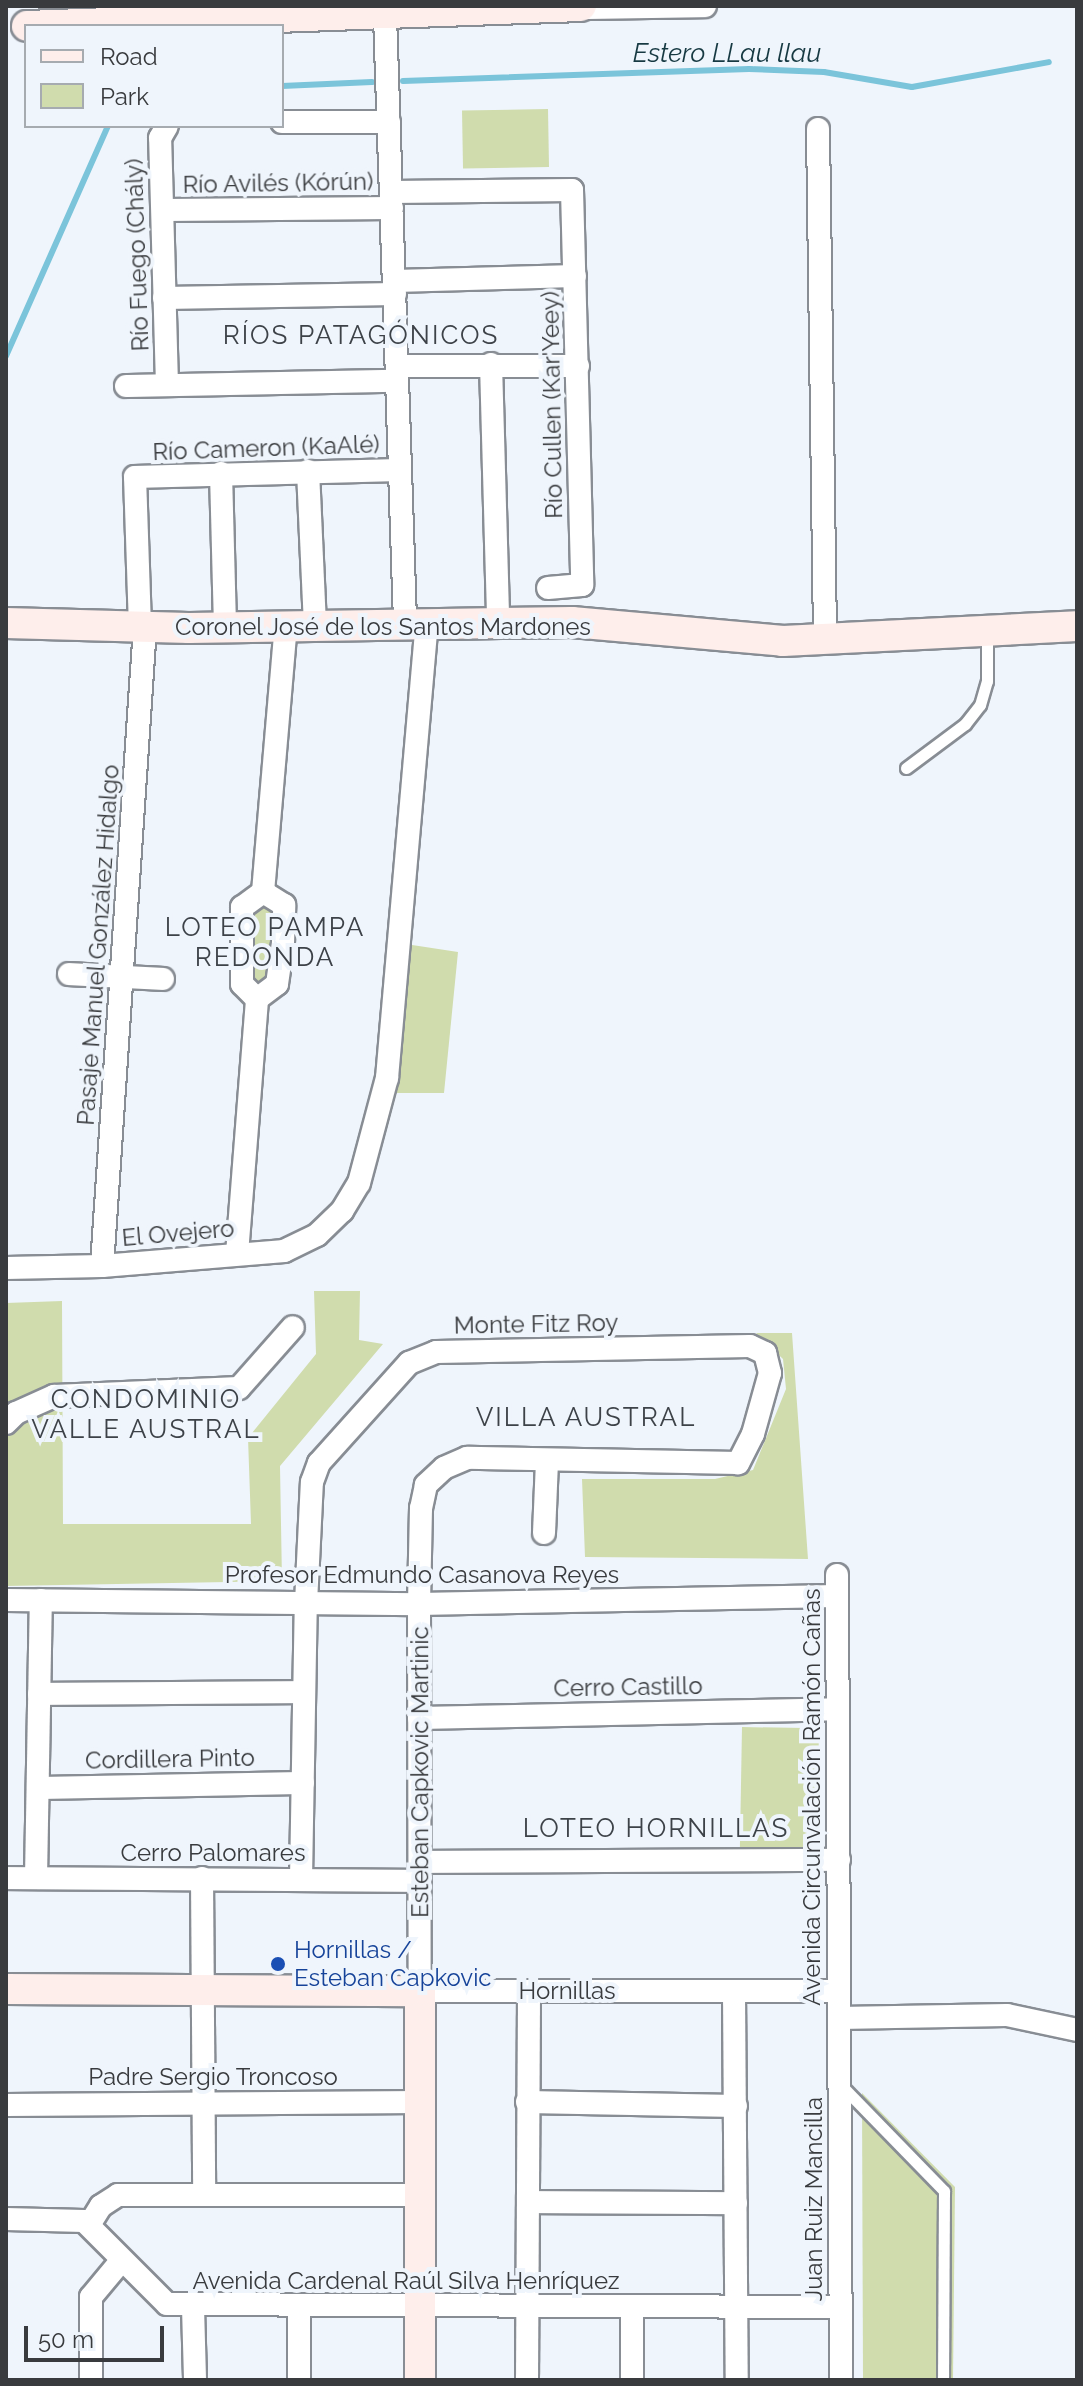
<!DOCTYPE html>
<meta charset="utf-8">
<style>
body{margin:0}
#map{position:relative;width:1083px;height:2386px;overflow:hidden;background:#eff5fc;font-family:Raleway,sans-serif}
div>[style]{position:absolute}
.green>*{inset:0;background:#d0dcad;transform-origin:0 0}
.stream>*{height:6px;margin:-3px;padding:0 3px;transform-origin:3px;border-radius:3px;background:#7bc4da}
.roads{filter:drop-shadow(2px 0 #888d94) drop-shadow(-2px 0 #888d94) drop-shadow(0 2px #888d94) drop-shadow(0 -2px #888d94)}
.lane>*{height:11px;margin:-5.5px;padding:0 5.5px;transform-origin:5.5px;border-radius:5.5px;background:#fff}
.street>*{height:22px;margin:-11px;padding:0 11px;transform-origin:11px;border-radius:11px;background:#fff}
.secondary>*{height:30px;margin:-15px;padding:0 15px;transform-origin:15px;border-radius:15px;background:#feeeeb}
.dots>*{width:22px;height:22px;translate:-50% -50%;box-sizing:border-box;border:4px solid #eff5fc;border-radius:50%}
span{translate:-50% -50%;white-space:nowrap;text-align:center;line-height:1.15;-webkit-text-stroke:8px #eff5fc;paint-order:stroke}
.street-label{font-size:24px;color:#393b3e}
.transit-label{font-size:24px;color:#164399}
.left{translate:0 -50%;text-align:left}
.water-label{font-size:26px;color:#163942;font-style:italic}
.neighbourhood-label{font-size:26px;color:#3d4248;letter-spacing:2px}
.frame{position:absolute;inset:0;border:8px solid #393b3e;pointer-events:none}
.legend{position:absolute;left:24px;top:24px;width:260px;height:104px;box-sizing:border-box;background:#eff5fc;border:2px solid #a6abb0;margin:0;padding:10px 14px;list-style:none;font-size:24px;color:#393b3e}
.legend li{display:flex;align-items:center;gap:16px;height:40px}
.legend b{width:40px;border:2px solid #a6abb0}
.scale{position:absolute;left:24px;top:2326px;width:140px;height:36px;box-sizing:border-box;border:4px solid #393b3e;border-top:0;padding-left:10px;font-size:24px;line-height:28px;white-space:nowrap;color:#393b3e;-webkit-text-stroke:6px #eff5fc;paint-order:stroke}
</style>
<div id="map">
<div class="green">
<div style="left:548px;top:109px;width:58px;height:86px;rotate:89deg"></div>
<div style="clip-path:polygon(269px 902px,278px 911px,275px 976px,250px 985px,249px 911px)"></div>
<div style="clip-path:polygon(399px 943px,458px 952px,444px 1093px,391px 1093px)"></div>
<div style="clip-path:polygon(314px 1291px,360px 1291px,359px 1340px,383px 1344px,280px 1466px,282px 1581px,6px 1586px,6px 1303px,62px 1301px,63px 1524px,251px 1524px,248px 1438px,316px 1354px)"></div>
<div style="clip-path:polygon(756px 1333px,792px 1333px,808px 1559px,585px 1557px,582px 1479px,715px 1479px,753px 1470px,786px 1389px,783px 1359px)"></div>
<div style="left:742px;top:1727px;width:77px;height:121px;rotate:1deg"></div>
<div style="clip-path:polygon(862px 2093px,955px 2187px,953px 2380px,863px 2380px)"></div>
</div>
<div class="stream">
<div style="left:403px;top:81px;width:346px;rotate:-2deg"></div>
<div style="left:749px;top:69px;width:75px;rotate:2.3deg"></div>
<div style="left:824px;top:72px;width:89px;rotate:9.7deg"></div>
<div style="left:912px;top:87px;width:139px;rotate:-10.3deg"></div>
<div style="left:282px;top:86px;width:90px;rotate:-2.5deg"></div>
<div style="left:6px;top:356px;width:252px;rotate:-66.1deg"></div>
</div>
<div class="roads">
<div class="lane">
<div style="left:906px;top:768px;width:74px;rotate:-36.7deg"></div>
<div style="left:965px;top:724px;width:24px;rotate:-52deg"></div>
<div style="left:980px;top:705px;width:25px;rotate:-74deg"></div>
<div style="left:987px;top:681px;width:50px;rotate:-90deg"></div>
<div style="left:840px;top:2084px;width:149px;rotate:45.8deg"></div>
<div style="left:944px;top:2191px;width:189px;rotate:90.3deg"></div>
</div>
<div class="street">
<div style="left:582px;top:8px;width:123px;rotate:-0.9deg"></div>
<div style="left:385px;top:15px;width:607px;rotate:88.11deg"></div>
<div style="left:282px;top:122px;width:107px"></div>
<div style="left:818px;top:129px;width:510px;rotate:89.21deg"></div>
<div style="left:392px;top:192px;width:180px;rotate:-0.6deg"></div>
<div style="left:572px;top:190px;width:395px;rotate:88.5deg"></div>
<div style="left:582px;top:585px;width:34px;rotate:175deg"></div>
<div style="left:165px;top:210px;width:227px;rotate:-0.5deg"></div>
<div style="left:395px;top:281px;width:180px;rotate:-1.6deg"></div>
<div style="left:164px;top:298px;width:231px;rotate:-1deg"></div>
<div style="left:491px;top:364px;width:258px;rotate:88.4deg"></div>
<div style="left:397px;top:366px;width:181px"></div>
<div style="left:167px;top:385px;width:247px;rotate:-91.6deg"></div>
<div style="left:160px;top:138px;width:14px;rotate:-60deg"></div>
<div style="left:126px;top:386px;width:271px;rotate:-1.1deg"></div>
<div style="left:308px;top:471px;width:156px;rotate:87.4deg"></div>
<div style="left:221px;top:473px;width:154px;rotate:88.5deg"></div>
<div style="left:140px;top:627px;width:150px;rotate:-91.9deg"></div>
<div style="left:135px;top:477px;width:263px;rotate:-1.5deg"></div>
<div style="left:263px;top:892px;width:267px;rotate:-85.1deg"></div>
<div style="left:69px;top:974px;width:94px;rotate:3deg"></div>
<div style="left:237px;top:1254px;width:256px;rotate:-85.5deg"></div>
<div style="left:257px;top:999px;width:25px;rotate:-37deg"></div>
<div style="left:277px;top:984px;width:41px;rotate:-81.7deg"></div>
<div style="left:283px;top:943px;width:38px;rotate:-88deg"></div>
<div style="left:284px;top:905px;width:25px;rotate:-148deg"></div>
<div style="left:263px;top:892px;width:26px;rotate:144deg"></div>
<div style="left:242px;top:907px;width:77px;rotate:90deg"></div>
<div style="left:242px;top:984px;width:21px;rotate:45deg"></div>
<div style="left:102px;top:1266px;width:640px;rotate:-86.15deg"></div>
<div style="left:6px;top:1268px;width:96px;rotate:-1.2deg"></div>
<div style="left:102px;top:1266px;width:183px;rotate:-4.7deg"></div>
<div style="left:284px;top:1251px;width:37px;rotate:-26deg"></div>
<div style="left:317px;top:1235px;width:35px;rotate:-44deg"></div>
<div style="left:342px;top:1211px;width:33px;rotate:-59deg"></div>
<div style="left:359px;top:1183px;width:109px;rotate:-75.1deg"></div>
<div style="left:387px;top:1078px;width:458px;rotate:-85deg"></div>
<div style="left:6px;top:1423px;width:14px;rotate:-45deg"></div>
<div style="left:16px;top:1413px;width:42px;rotate:-24.1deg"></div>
<div style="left:54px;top:1396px;width:185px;rotate:-2.5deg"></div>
<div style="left:239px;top:1388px;width:81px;rotate:-48.5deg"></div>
<div style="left:544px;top:1533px;width:72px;rotate:-87.6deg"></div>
<div style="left:837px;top:1575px;width:805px;rotate:89.72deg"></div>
<div style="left:6px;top:1600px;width:413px;rotate:0.6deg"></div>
<div style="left:419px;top:1604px;width:418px;rotate:-1.1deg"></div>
<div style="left:39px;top:1694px;width:265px;rotate:-0.4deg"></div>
<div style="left:419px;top:1718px;width:419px;rotate:-1.2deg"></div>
<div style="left:38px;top:1788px;width:265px;rotate:-1.1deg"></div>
<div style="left:420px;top:1862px;width:419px;rotate:-0.3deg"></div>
<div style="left:6px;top:1878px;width:414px;rotate:0.4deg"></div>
<div style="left:36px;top:1878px;width:278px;rotate:-89deg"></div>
<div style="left:202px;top:1878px;width:315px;rotate:89.6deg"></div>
<div style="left:301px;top:1879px;width:276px;rotate:-89deg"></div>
<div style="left:306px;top:1603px;width:121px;rotate:-87.2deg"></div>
<div style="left:312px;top:1482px;width:20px;rotate:-70deg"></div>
<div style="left:319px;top:1463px;width:135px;rotate:-48deg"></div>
<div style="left:409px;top:1363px;width:29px;rotate:-22deg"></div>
<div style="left:436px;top:1352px;width:314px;rotate:-1.1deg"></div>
<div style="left:750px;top:1346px;width:17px;rotate:25deg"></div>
<div style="left:765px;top:1353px;width:21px;rotate:76deg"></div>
<div style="left:770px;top:1373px;width:63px;rotate:105.6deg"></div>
<div style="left:753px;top:1434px;width:33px;rotate:117deg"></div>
<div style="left:738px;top:1463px;width:271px;rotate:-178.9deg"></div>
<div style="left:467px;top:1458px;width:25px;rotate:157deg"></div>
<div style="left:444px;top:1468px;width:25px;rotate:137deg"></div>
<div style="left:426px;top:1485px;width:24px;rotate:102deg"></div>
<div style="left:421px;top:1508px;width:96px;rotate:91.2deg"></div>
<div style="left:419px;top:1604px;width:387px;rotate:89.9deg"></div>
<div style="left:420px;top:1991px;width:419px"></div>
<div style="left:734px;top:1992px;width:388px;rotate:89.6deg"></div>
<div style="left:839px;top:2018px;width:168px;rotate:-1deg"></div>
<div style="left:1007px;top:2015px;width:72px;rotate:12.1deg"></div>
<div style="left:527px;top:2102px;width:209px;rotate:1.1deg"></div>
<div style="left:6px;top:2105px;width:414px;rotate:-0.4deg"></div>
<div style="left:528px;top:2202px;width:208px;rotate:0.3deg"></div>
<div style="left:6px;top:2219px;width:78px;rotate:1.5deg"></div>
<div style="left:84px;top:2221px;width:117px;rotate:45deg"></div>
<div style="left:167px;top:2304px;width:674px;rotate:0.26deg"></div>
<div style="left:89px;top:2225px;width:22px;rotate:-58deg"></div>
<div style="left:101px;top:2206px;width:20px;rotate:-33deg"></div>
<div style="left:118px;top:2195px;width:302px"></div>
<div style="left:299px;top:2305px;width:75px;rotate:90deg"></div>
<div style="left:193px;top:2307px;width:73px;rotate:88.4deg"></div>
<div style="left:91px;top:2380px;width:83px;rotate:-90deg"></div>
<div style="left:91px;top:2297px;width:47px;rotate:-50.2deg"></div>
<div style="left:527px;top:2380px;width:389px;rotate:-89.7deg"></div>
<div style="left:632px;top:2380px;width:72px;rotate:-90deg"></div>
</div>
<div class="secondary">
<div style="left:27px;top:26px;width:554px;rotate:-2.07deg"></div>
<div style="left:6px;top:623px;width:183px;rotate:1.6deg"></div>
<div style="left:189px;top:628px;width:383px;rotate:-0.9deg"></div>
<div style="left:572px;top:622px;width:212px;rotate:5.1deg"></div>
<div style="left:783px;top:641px;width:294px;rotate:-2.9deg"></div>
<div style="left:6px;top:1989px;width:414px;rotate:0.3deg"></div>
<div style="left:420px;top:1991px;width:389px;rotate:90deg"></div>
</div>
</div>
<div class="dots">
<div style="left:278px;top:1964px;background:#1a4fb4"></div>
</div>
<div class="street-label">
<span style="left:278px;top:183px;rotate:-1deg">Río Avilés (Kórún)</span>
<span style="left:137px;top:255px;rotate:-92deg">Río Fuego (Chály)</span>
<span style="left:552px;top:405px;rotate:-91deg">Río Cullen (Kar'Yeey)</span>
<span style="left:266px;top:448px;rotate:-2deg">Río Cameron (KaAlé)</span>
<span style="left:383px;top:627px">Coronel José de los Santos Mardones</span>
<span style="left:98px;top:945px;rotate:-86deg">Pasaje Manuel González Hidalgo</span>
<span style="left:178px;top:1233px;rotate:-5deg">El Ovejero</span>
<span style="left:536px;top:1324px;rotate:-1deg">Monte Fitz Roy</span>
<span style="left:422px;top:1575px">Profesor Edmundo Casanova Reyes</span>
<span style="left:628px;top:1687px;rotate:-1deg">Cerro Castillo</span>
<span style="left:170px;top:1759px;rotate:-1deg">Cordillera Pinto</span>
<span style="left:420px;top:1772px;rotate:-90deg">Esteban Capkovic Martinic</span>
<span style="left:812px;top:1797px;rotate:-90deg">Avenida Circunvalación Ramón Cañas</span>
<span style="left:213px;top:1853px">Cerro Palomares</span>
<span style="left:567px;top:1991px">Hornillas</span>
<span style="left:213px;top:2077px">Padre Sergio Troncoso</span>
<span style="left:814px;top:2199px;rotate:-90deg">Juan Ruiz Mancilla</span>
<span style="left:406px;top:2281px">Avenida Cardenal Raúl Silva Henríquez</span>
</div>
<div class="transit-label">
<span class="left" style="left:294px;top:1964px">Hornillas /<br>Esteban Capkovic</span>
</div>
<div class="water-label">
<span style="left:727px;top:54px">Estero LLau llau</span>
</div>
<div class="neighbourhood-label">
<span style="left:361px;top:336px">RÍOS PATAGÓNICOS</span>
<span style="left:265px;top:943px">LOTEO PAMPA<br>REDONDA</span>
<span style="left:146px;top:1415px">CONDOMINIO<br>VALLE AUSTRAL</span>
<span style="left:586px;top:1418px">VILLA AUSTRAL</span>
<span style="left:656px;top:1829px">LOTEO HORNILLAS</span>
</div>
<div class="frame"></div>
<ul class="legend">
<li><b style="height:10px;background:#feeeeb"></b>Road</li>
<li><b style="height:22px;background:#d0dcad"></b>Park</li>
</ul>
<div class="scale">50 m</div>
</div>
